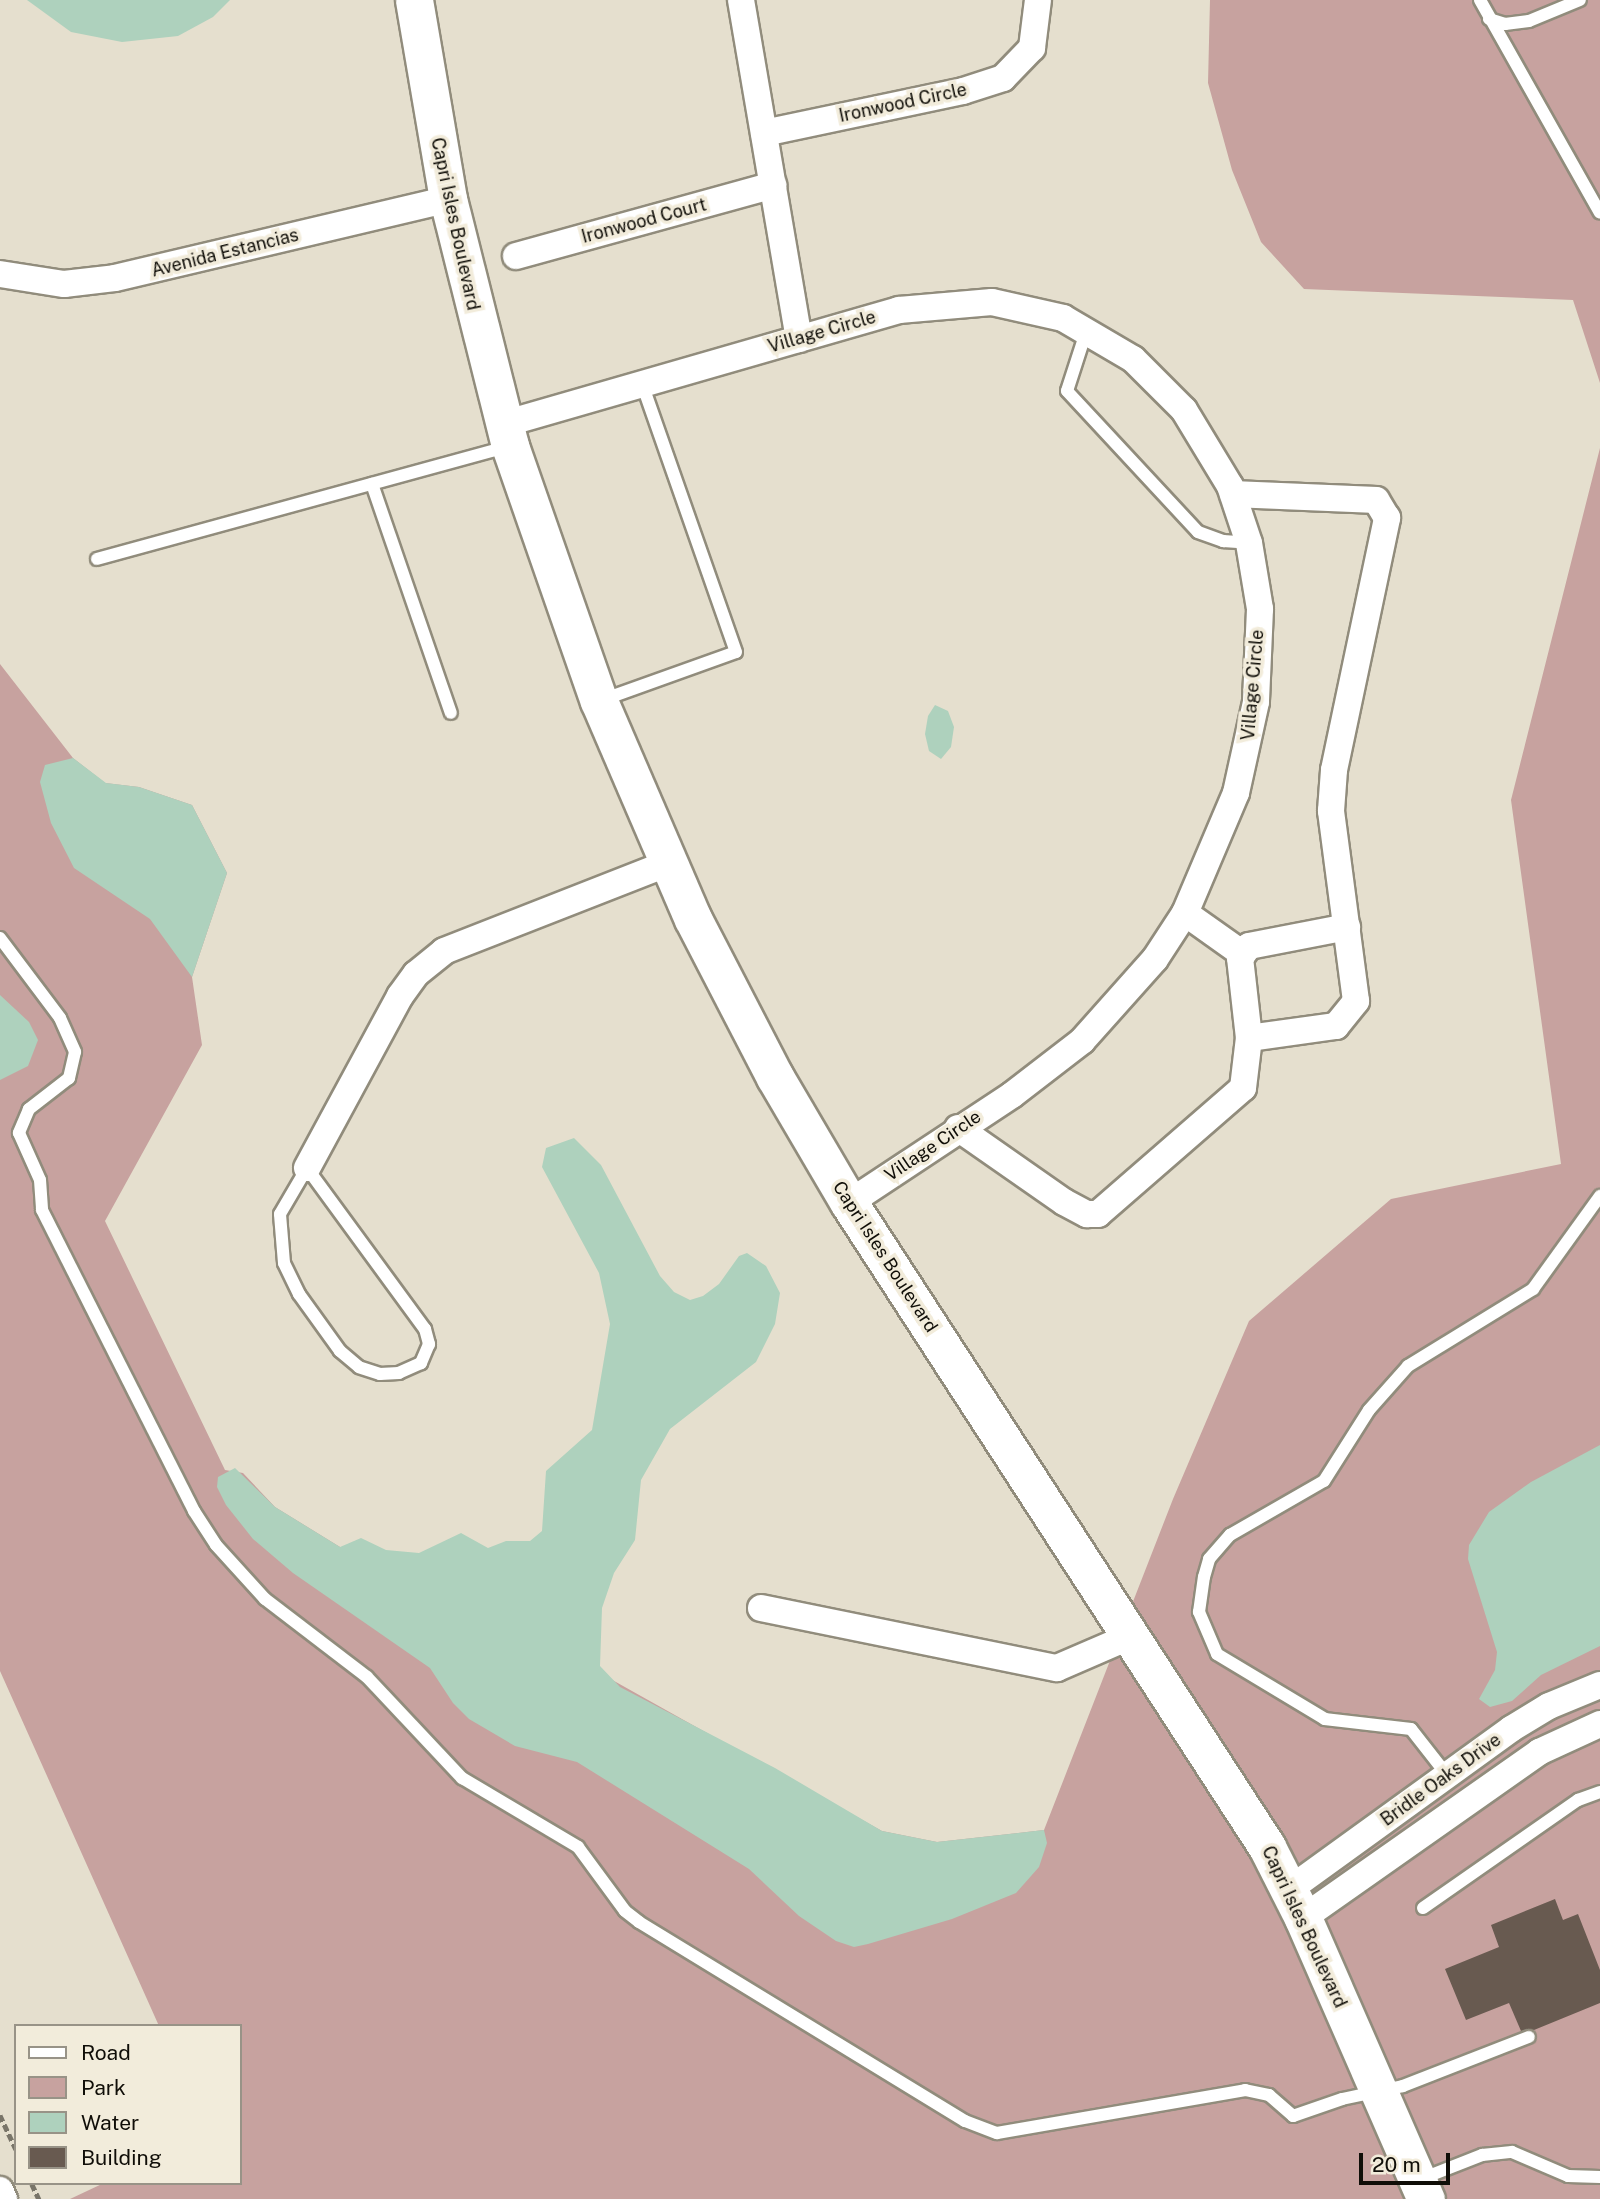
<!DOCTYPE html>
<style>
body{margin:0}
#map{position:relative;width:1600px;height:2199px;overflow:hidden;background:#e5dfce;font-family:"Public Sans",sans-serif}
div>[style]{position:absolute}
.green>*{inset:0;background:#c7a29f}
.water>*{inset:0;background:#aed1bd}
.building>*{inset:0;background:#685a50}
.path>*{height:4.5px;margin-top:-2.25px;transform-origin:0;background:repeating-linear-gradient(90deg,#797569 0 7px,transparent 0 10.5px)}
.roads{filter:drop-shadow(2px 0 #918c7c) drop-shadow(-2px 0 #918c7c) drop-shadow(0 2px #918c7c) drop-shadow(0 -2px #918c7c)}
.lane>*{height:12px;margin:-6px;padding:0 6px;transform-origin:6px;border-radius:6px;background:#fff}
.street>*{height:26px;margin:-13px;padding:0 13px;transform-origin:13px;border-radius:13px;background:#fff}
.secondary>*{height:37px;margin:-18.5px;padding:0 18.5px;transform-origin:18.5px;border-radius:18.5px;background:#fff}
span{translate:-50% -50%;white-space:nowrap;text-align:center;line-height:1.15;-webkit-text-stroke:7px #f2ecdb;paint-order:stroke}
.street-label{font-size:18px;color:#100e08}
.legend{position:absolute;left:14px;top:2024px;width:228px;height:161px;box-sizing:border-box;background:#f2ecdb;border:2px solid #989387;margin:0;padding:9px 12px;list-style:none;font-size:21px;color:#100e08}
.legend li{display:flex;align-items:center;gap:14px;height:35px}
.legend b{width:35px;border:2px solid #989387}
.scale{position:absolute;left:1359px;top:2153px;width:91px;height:32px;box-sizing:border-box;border:4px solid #100e08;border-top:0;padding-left:9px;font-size:21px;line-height:24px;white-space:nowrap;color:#100e08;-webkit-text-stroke:5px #f2ecdb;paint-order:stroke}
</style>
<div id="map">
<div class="green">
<div style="clip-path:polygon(1210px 0,1600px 0,1600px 383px,1573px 300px,1304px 289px,1261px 242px,1232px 170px,1208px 83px)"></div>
<div style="clip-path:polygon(1600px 448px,1600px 2199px,70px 2199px,104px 2183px,240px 2183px,240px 2026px,159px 2026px,0 1671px,0 664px,73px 758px,105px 783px,139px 787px,192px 805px,227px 873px,192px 977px,202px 1045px,105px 1221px,225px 1470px,243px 1473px,275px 1507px,340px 1547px,607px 1677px,882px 1831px,937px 1842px,1044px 1830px,1173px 1499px,1249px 1321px,1391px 1199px,1561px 1164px,1511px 800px)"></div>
</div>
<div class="water">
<div style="clip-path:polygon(27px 0,230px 0,213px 17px,178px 36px,122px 42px,71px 32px)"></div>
<div style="clip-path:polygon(935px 705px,948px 711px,954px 727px,951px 747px,941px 759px,929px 751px,925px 734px,928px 716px)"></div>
<div style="clip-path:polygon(73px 758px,106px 783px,139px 787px,192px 805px,227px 873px,192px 977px,150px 919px,74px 868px,51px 823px,40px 782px,45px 765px)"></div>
<div style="clip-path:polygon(0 995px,29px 1022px,38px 1040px,28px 1066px,0 1080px)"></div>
<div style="clip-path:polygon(574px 1138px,601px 1165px,660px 1276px,674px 1292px,690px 1300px,703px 1296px,719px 1284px,739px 1256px,747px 1253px,766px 1266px,780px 1293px,775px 1324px,756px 1362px,670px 1429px,641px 1480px,635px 1540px,614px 1573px,602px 1608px,600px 1666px,620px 1687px,775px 1768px,882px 1831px,937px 1842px,1044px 1830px,1047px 1843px,1039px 1867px,1016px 1893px,952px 1919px,868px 1944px,854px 1947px,836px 1941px,799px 1916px,749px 1869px,577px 1762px,515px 1746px,469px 1719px,453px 1703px,430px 1668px,293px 1573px,253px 1539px,226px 1505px,217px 1487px,218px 1477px,235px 1468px,275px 1507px,340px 1547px,361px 1538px,386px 1550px,419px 1553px,461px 1533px,488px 1548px,506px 1541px,530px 1541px,542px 1531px,546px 1471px,592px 1430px,610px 1324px,599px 1273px,542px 1167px,546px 1148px)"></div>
<div style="clip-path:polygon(1600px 1445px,1600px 1646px,1541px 1675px,1512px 1701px,1490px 1707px,1479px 1699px,1495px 1670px,1497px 1652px,1468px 1559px,1469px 1545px,1489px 1512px,1531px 1482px)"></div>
</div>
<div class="building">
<div style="clip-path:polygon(1555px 1899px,1563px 1920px,1578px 1914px,1600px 1970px,1600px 2003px,1534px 2030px,1521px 2031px,1509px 2003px,1466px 2020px,1445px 1969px,1499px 1947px,1491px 1925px)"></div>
</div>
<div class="path">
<div style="left:0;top:2115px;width:38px;rotate:65deg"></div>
<div style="left:32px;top:2184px;width:17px;rotate:65deg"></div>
</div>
<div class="roads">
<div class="lane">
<div style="left:1480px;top:0;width:244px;rotate:60.6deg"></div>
<div style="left:1489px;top:19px;width:17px;rotate:17deg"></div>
<div style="left:1505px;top:24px;width:24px;rotate:-7deg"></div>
<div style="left:1529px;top:21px;width:55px;rotate:-22.4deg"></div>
<div style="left:1087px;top:329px;width:65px;rotate:107.9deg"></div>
<div style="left:1067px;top:391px;width:192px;rotate:47.1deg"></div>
<div style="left:1198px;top:532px;width:27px;rotate:20deg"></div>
<div style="left:1223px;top:541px;width:26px;rotate:4deg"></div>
<div style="left:372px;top:484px;width:242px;rotate:71deg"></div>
<div style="left:97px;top:559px;width:424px;rotate:-15.3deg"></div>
<div style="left:602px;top:700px;width:142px;rotate:-19.7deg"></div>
<div style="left:736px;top:652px;width:284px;rotate:-109.3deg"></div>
<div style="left:0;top:938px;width:100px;rotate:53.1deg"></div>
<div style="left:60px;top:1018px;width:37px;rotate:66deg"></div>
<div style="left:75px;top:1052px;width:27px;rotate:103deg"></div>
<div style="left:69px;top:1078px;width:51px;rotate:142.2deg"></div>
<div style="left:29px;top:1109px;width:26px;rotate:113deg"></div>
<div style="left:19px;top:1133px;width:51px;rotate:65.9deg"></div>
<div style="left:40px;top:1180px;width:30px;rotate:86deg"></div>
<div style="left:42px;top:1210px;width:337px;rotate:63.2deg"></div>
<div style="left:194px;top:1511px;width:40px;rotate:57.1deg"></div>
<div style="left:216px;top:1545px;width:73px;rotate:47.8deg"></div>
<div style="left:265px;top:1599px;width:128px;rotate:37.4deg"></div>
<div style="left:367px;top:1677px;width:139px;rotate:46.8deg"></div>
<div style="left:462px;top:1778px;width:135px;rotate:30.7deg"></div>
<div style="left:578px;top:1847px;width:79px;rotate:53.7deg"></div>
<div style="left:625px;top:1911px;width:18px;rotate:38deg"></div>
<div style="left:639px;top:1922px;width:382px;rotate:31.4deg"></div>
<div style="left:965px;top:2121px;width:34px;rotate:21deg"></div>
<div style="left:997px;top:2133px;width:252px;rotate:-9.8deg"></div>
<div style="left:1245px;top:2090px;width:25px;rotate:12deg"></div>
<div style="left:1269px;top:2095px;width:32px;rotate:41deg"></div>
<div style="left:1293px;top:2116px;width:52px;rotate:-19.1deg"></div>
<div style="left:1342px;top:2099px;width:62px;rotate:-12deg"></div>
<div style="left:1403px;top:2086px;width:135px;rotate:-21.3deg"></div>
<div style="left:307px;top:1168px;width:200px;rotate:53.8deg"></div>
<div style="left:425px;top:1329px;width:16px;rotate:75deg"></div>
<div style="left:429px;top:1344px;width:21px;rotate:113deg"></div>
<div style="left:421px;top:1363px;width:24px;rotate:156deg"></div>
<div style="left:399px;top:1373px;width:19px;rotate:177deg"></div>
<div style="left:380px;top:1374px;width:22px;rotate:-162deg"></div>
<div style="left:359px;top:1367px;width:25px;rotate:-140deg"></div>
<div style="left:340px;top:1351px;width:70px;rotate:-125.7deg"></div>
<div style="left:299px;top:1294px;width:34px;rotate:-116deg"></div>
<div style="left:284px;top:1263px;width:49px;rotate:-94.7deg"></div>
<div style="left:280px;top:1214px;width:53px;rotate:-59.6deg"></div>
<div style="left:1440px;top:1766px;width:47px;rotate:-128.1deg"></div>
<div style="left:1411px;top:1729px;width:87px;rotate:-173.4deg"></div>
<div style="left:1325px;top:1719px;width:126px;rotate:-149deg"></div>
<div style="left:1217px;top:1654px;width:46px;rotate:-113.2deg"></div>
<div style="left:1199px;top:1612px;width:35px;rotate:-82deg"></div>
<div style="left:1204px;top:1577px;width:19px;rotate:-74deg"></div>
<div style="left:1209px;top:1559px;width:32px;rotate:-49deg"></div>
<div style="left:1230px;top:1535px;width:108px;rotate:-29.9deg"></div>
<div style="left:1324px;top:1481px;width:84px;rotate:-57.6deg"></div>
<div style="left:1369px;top:1410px;width:59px;rotate:-48.4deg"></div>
<div style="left:1408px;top:1366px;width:147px;rotate:-31.6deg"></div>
<div style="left:1533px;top:1289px;width:115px;rotate:-54.2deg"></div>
<div style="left:1423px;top:1908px;width:189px;rotate:-34.9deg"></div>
<div style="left:1578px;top:1800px;width:23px;rotate:-20deg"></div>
<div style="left:1421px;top:2179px;width:66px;rotate:-21.5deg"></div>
<div style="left:1482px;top:2155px;width:30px;rotate:-6deg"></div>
<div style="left:1512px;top:2152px;width:61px;rotate:23.2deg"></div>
<div style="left:1568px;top:2176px;width:32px;rotate:2deg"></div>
</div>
<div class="street">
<div style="left:741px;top:0;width:344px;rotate:80.3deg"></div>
<div style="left:764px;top:133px;width:203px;rotate:-11.9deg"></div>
<div style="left:963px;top:91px;width:42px;rotate:-18deg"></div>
<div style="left:1003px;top:78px;width:42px;rotate:-46deg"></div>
<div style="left:1032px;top:48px;width:48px;rotate:-82.9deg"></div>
<div style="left:516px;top:256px;width:267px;rotate:-15.4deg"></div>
<div style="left:0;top:274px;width:65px;rotate:8.9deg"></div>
<div style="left:64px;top:284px;width:51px;rotate:-6.7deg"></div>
<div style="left:115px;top:278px;width:342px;rotate:-13.3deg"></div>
<div style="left:504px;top:424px;width:411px;rotate:-16.1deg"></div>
<div style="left:899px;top:310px;width:93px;rotate:-4.9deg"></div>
<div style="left:992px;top:302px;width:73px;rotate:12.7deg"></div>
<div style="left:1063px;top:318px;width:81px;rotate:30.4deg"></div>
<div style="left:1133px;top:359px;width:72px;rotate:45deg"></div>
<div style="left:1184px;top:410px;width:89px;rotate:58.8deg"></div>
<div style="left:1230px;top:486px;width:60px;rotate:71.6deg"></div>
<div style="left:1249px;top:543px;width:67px;rotate:80.5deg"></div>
<div style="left:1260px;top:609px;width:93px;rotate:92.5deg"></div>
<div style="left:1256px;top:702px;width:93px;rotate:102.4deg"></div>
<div style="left:1236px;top:793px;width:130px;rotate:113deg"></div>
<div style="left:1185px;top:913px;width:55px;rotate:123.1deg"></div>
<div style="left:1155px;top:959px;width:110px;rotate:131.7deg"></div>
<div style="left:1082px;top:1041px;width:88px;rotate:142.4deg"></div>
<div style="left:1012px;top:1095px;width:196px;rotate:146.5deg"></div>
<div style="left:1185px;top:913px;width:71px;rotate:35.3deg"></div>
<div style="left:1249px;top:1038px;width:81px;rotate:-96.4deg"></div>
<div style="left:1240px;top:958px;width:15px;rotate:-53deg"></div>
<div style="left:1249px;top:946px;width:100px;rotate:-11deg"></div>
<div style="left:958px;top:1128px;width:129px;rotate:34.9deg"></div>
<div style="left:1064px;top:1202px;width:26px;rotate:28deg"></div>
<div style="left:1087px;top:1214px;width:11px"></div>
<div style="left:1098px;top:1214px;width:192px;rotate:-41deg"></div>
<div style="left:1243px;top:1088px;width:50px;rotate:-83.2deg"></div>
<div style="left:1249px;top:1038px;width:88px;rotate:-7.9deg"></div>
<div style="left:1336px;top:1026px;width:32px;rotate:-51deg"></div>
<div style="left:1356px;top:1001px;width:192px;rotate:-97.5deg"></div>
<div style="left:1331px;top:811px;width:41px;rotate:-85.8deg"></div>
<div style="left:1334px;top:770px;width:258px;rotate:-78.1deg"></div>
<div style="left:1387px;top:518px;width:21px;rotate:-121deg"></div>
<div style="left:1376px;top:500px;width:143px;rotate:-177.6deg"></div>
<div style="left:307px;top:1168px;width:196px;rotate:-61.6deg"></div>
<div style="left:400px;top:996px;width:27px;rotate:-54deg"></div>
<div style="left:416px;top:974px;width:36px;rotate:-39deg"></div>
<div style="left:444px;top:951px;width:241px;rotate:-21.4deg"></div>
<div style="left:761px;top:1608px;width:302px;rotate:11.5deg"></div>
<div style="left:1057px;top:1668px;width:81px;rotate:-23.4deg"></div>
<div style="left:1290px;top:1889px;width:273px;rotate:-35.9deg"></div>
<div style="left:1511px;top:1729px;width:44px;rotate:-31.2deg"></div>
<div style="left:1549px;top:1706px;width:55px;rotate:-22.4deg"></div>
<div style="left:1303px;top:1918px;width:289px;rotate:-35.1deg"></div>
<div style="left:1539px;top:1752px;width:67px;rotate:-24.7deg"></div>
<div style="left:0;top:2190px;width:10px;rotate:66deg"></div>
</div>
<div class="secondary">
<div style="left:414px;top:0;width:202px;rotate:80.3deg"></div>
<div style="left:448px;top:199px;width:255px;rotate:75.9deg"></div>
<div style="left:510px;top:446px;width:270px;rotate:70.8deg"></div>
<div style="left:599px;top:701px;width:237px;rotate:66.7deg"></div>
<div style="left:693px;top:919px;width:178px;rotate:62.6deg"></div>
<div style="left:775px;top:1077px;width:146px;rotate:59.6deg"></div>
<div style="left:849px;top:1203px;width:768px;rotate:57.01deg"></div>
<div style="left:1267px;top:1847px;width:80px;rotate:63.1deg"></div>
<div style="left:1303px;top:1918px;width:307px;rotate:66.4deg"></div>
</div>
</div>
<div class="street-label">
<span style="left:903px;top:103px;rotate:-12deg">Ironwood Circle</span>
<span style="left:644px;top:221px;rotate:-15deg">Ironwood Court</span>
<span style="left:455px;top:224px;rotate:78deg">Capri Isles Boulevard</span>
<span style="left:225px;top:253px;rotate:-14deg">Avenida Estancias</span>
<span style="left:822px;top:332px;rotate:-16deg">Village Circle</span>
<span style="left:1253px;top:685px;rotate:-85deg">Village Circle</span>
<span style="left:933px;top:1146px;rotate:-34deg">Village Circle</span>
<span style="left:885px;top:1257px;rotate:57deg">Capri Isles Boulevard</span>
<span style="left:1441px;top:1780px;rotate:-36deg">Bridle Oaks Drive</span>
<span style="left:1304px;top:1927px;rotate:65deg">Capri Isles Boulevard</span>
</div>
<ul class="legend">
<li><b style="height:9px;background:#fff"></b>Road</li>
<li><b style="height:19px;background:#c7a29f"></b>Park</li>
<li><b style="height:19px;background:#aed1bd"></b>Water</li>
<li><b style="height:19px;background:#685a50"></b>Building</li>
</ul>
<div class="scale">20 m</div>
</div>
